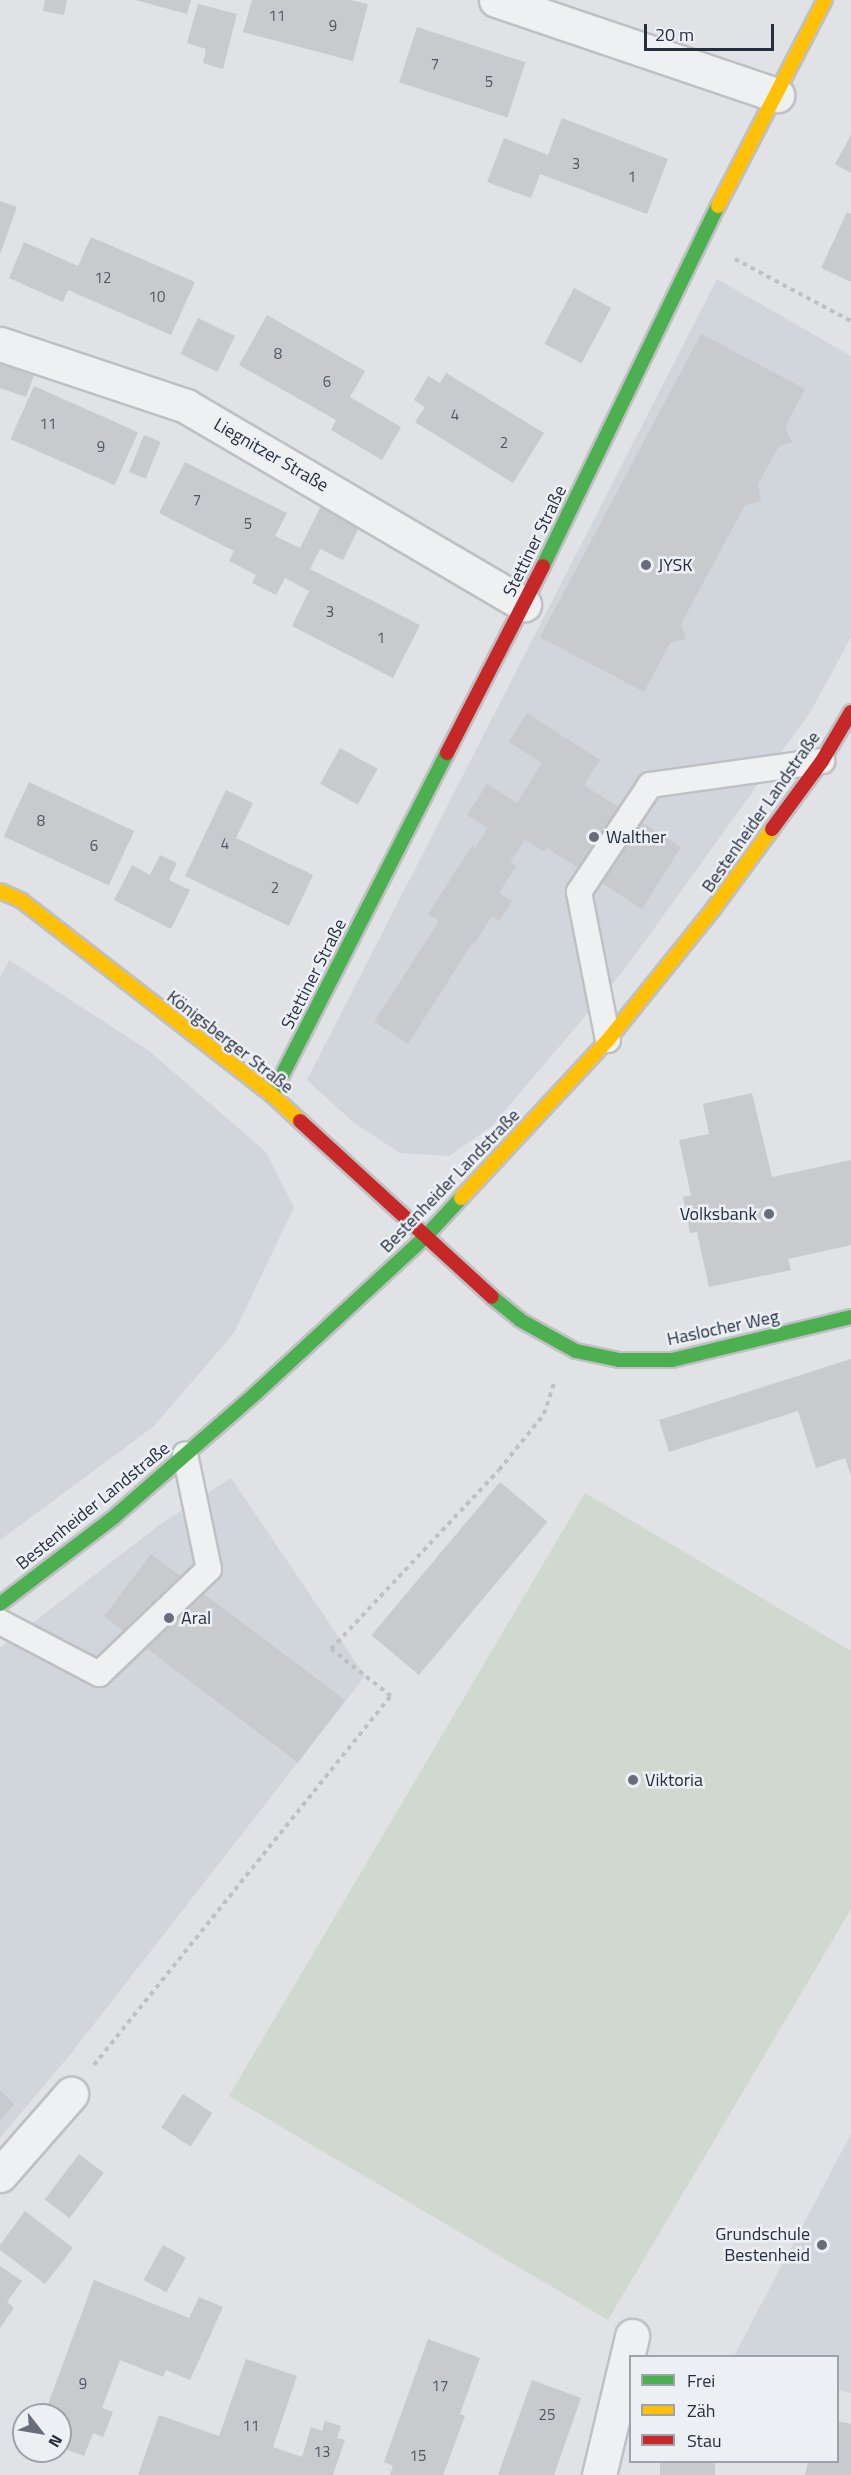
<!DOCTYPE html>
<meta charset="utf-8">
<style>
body{margin:0}
#map{position:relative;width:851px;height:2475px;overflow:hidden;background:#e0e2e5;font-family:"Titillium Web",sans-serif}
div>[style]{position:absolute}
.built>*{inset:0;background:#d1d5dc}
.green>*{inset:0;background:#d0d9cf}
.building>*{inset:0;background:#c8cacd;transform-origin:0 0}
.path>*{height:4px;margin-top:-2px;transform-origin:0;background:repeating-linear-gradient(90deg,#bfc0c5 0 4.5px,transparent 0 9px)}
.roads{filter:drop-shadow(2px 0 #bec0c3) drop-shadow(-2px 0 #bec0c3) drop-shadow(0 2px #bec0c3) drop-shadow(0 -2px #bec0c3)}
.lane>*{height:24px;margin:-12px;padding:0 12px;transform-origin:12px;border-radius:12px;background:#eff0f2}
.street>*{height:33px;margin:-16.5px;padding:0 16.5px;transform-origin:16.5px;border-radius:16.5px;background:#eff0f2}
.fast>*{height:14px;margin:-7px;padding:0 7px;transform-origin:7px;border-radius:7px;background:#4caf50}
.slow>*{height:14px;margin:-7px;padding:0 7px;transform-origin:7px;border-radius:7px;background:#ffc107}
.jam>*{height:14px;margin:-7px;padding:0 7px;transform-origin:7px;border-radius:7px;background:#c62828}
.dots>*{width:16px;height:16px;translate:-50% -50%;box-sizing:border-box;border:3px solid #ecf0f5;border-radius:50%}
span{translate:-50% -50%;white-space:nowrap;text-align:center;line-height:1.15;-webkit-text-stroke:5px #ecf0f5;paint-order:stroke}
.number-label{font-size:15px;color:#4f5663}
.number-label span{-webkit-text-stroke-width:0}
.street-label{font-size:18px;color:#262f3f}
.poi-label{font-size:18px;color:#262f3f}
.left{translate:0 -50%;text-align:left}
.right{translate:-100% -50%;text-align:right}
.legend{position:absolute;left:629px;top:2355px;width:210px;height:108px;box-sizing:border-box;background:#ecf0f5;border:2px solid #9da3ac;margin:0;padding:8px 10px;list-style:none;font-size:18px;color:#262f3f}
.legend li{display:flex;align-items:center;gap:12px;height:30px}
.legend b{width:30px;border:2px solid #9da3ac}
.north{position:absolute;left:12px;top:2403px;width:60px;height:60px;box-sizing:border-box;background:#ecf0f5;border:2px solid #9da3ac;border-radius:50%;rotate:121deg;font-size:16px;font-weight:700;line-height:24px;text-align:center;color:#262f3f}
.north::after{content:'';display:block;margin:auto;width:21px;height:27px;background:#676e79;clip-path:polygon(50% 0,100% 100%,50% 72%,0 100%)}
.scale{position:absolute;left:644px;top:24px;width:130px;height:27px;box-sizing:border-box;border:3px solid #262f3f;border-top:0;padding-left:8px;font-size:18px;line-height:21px;white-space:nowrap;color:#262f3f;-webkit-text-stroke:4px #ecf0f5;paint-order:stroke}
</style>
<div id="map">
<div class="built">
<div style="clip-path:polygon(717px 279px,851px 356px,851px 637px,811px 711px,624px 970px,492px 1126px,449px 1156px,400px 1153px,353px 1122px,307px 1080px)"></div>
<div style="clip-path:polygon(9px 960px,149px 1051px,266px 1152px,294px 1207px,234px 1333px,153px 1427px,0 1540px,0 978px)"></div>
<div style="clip-path:polygon(231px 1478px,365px 1676px,73px 2051px,0 2138px,0 1648px,158px 1526px)"></div>
<div style="clip-path:polygon(851px 2134px,851px 2393px,838px 2390px,838px 2356px,734px 2356px)"></div>
</div>
<div class="green">
<div style="clip-path:polygon(585px 1493px,851px 1651px,851px 1909px,608px 2320px,229px 2096px)"></div>
</div>
<div class="building">
<div style="clip-path:polygon(45px 0,67px 0,64px 15px,43px 11px)"></div>
<div style="clip-path:polygon(135px 0,191px 0,187px 14px)"></div>
<div style="clip-path:polygon(252px 0,351px 0,368px 4px,353px 61px,243px 32px)"></div>
<div style="clip-path:polygon(198px 4px,237px 14px,223px 69px,203px 63px,206px 49px,187px 43px)"></div>
<div style="left:417px;top:27px;width:114px;height:58px;rotate:18deg"></div>
<div style="clip-path:polygon(562px 118px,668px 159px,647px 214px,540px 174px,531px 198px,487px 182px,504px 138px,548px 155px)"></div>
<div style="clip-path:polygon(851px 135px,851px 173px,835px 164px)"></div>
<div style="clip-path:polygon(0 201px,17px 207px,0 254px)"></div>
<div style="clip-path:polygon(847px 212px,851px 214px,851px 282px,821px 268px)"></div>
<div style="clip-path:polygon(91px 237px,195px 282px,171px 335px,68px 290px,63px 302px,9px 278px,24px 242px,78px 266px)"></div>
<div style="left:574px;top:288px;width:42px;height:63px;rotate:28deg"></div>
<div style="clip-path:polygon(267px 315px,365px 371px,350px 397px,401px 427px,382px 460px,331px 430px,336px 420px,239px 365px)"></div>
<div style="left:198px;top:318px;width:41px;height:40px;rotate:26deg"></div>
<div style="clip-path:polygon(701px 334px,805px 389px,785px 427px,792px 442px,779px 446px,758px 484px,761px 502px,745px 505px,681px 624px,686px 639px,671px 642px,644px 692px,540px 637px)"></div>
<div style="clip-path:polygon(0 353px,37px 367px,26px 397px,0 388px)"></div>
<div style="clip-path:polygon(446px 373px,544px 433px,513px 483px,415px 422px,425px 407px,414px 400px,428px 376px,440px 383px)"></div>
<div style="left:34px;top:386px;width:114px;height:58px;rotate:24deg"></div>
<div style="left:144px;top:435px;width:18px;height:40px;rotate:22deg"></div>
<div style="clip-path:polygon(185px 462px,287px 513px,275px 536px,300px 548px,322px 504px,361px 523px,343px 560px,320px 549px,310px 569px,420px 625px,393px 678px,292px 626px,309px 591px,285px 578px,276px 595px,252px 583px,256px 575px,229px 561px,234px 551px,159px 513px)"></div>
<div style="clip-path:polygon(527px 713px,600px 760px,584px 785px,681px 847px,642px 909px,547px 848px,545px 852px,525px 840px,510px 862px,516px 866px,499px 893px,512px 901px,499px 921px,492px 916px,475px 943px,473px 942px,408px 1044px,374px 1022px,439px 921px,428px 914px,472px 846px,475px 848px,488px 828px,467px 815px,487px 784px,517px 803px,542px 763px,509px 742px)"></div>
<div style="left:340px;top:748px;width:43px;height:41px;rotate:29deg"></div>
<div style="left:29px;top:782px;width:116px;height:60px;rotate:25deg"></div>
<div style="clip-path:polygon(226px 790px,253px 803px,236px 838px,313px 875px,289px 926px,185px 876px)"></div>
<div style="clip-path:polygon(160px 855px,177px 863px,169px 880px,190px 890px,171px 929px,114px 900px,132px 865px,150px 875px)"></div>
<div style="clip-path:polygon(752px 1093px,772px 1177px,851px 1160px,851px 1245px,788px 1259px,791px 1270px,709px 1287px,697px 1232px,690px 1233px,683px 1197px,691px 1195px,679px 1140px,709px 1134px,703px 1104px)"></div>
<div style="clip-path:polygon(851px 1359px,851px 1476px,845px 1458px,816px 1468px,798px 1411px,669px 1452px,659px 1420px)"></div>
<div style="left:500px;top:1482px;width:62px;height:200px;rotate:40deg"></div>
<div style="left:151px;top:1554px;width:243px;height:78px;rotate:37deg"></div>
<div style="clip-path:polygon(0 2090px,14px 2104px,0 2120px)"></div>
<div style="left:183px;top:2094px;width:35px;height:40px;rotate:33deg"></div>
<div style="left:79px;top:2154px;width:31px;height:57px;rotate:37deg"></div>
<div style="clip-path:polygon(25px 2211px,73px 2248px,45px 2284px,0 2250px,0 2245px)"></div>
<div style="left:163px;top:2245px;width:26px;height:40px;rotate:29deg"></div>
<div style="clip-path:polygon(0 2266px,22px 2281px,7px 2302px,14px 2308px,0 2328px)"></div>
<div style="clip-path:polygon(94px 2280px,189px 2318px,199px 2297px,223px 2307px,190px 2380px,166px 2370px,163px 2377px,120px 2360px,102px 2408px,113px 2412px,103px 2437px,93px 2433px,84px 2456px,60px 2447px,60px 2415px,44px 2415px)"></div>
<div style="clip-path:polygon(428px 2339px,480px 2358px,460px 2414px,465px 2416px,443px 2475px,390px 2475px,393px 2466px,384px 2462px)"></div>
<div style="clip-path:polygon(246px 2359px,297px 2376px,273px 2447px,302px 2457px,311px 2427px,322px 2431px,325px 2421px,341px 2426px,337px 2438px,345px 2440px,333px 2475px,138px 2475px,159px 2415px,219px 2436px)"></div>
<div style="clip-path:polygon(532px 2380px,581px 2398px,554px 2475px,498px 2475px)"></div>
<div style="clip-path:polygon(838px 2421px,851px 2424px,851px 2475px,805px 2475px,808px 2462px,838px 2462px)"></div>
<div style="left:660px;top:2462px;width:55px;height:13px"></div>
</div>
<div class="path">
<div style="left:735px;top:259px;width:132px;rotate:28.1deg"></div>
<div style="left:94px;top:2065px;width:474px;rotate:-51.2deg"></div>
<div style="left:391px;top:1696px;width:76px;rotate:-141.9deg"></div>
<div style="left:331px;top:1649px;width:245px;rotate:-46.8deg"></div>
<div style="left:499px;top:1470px;width:72px;rotate:-51.2deg"></div>
<div style="left:544px;top:1414px;width:32px;rotate:-72deg"></div>
</div>
<div class="roads">
<div class="lane">
<div style="left:608px;top:1040px;width:151px;rotate:-101.1deg"></div>
<div style="left:579px;top:892px;width:128px;rotate:-56.4deg"></div>
<div style="left:650px;top:785px;width:174px;rotate:-7.9deg"></div>
<div style="left:0;top:1622px;width:112px;rotate:27.7deg"></div>
<div style="left:99px;top:1674px;width:152px;rotate:-43.7deg"></div>
<div style="left:209px;top:1569px;width:117px;rotate:-101.8deg"></div>
</div>
<div class="street">
<div style="left:496px;top:0;width:297px;rotate:18.7deg"></div>
<div style="left:0;top:344px;width:196px;rotate:18.4deg"></div>
<div style="left:186px;top:406px;width:392px;rotate:30.4deg"></div>
<div style="left:0;top:2175px;width:108px;rotate:-48.8deg"></div>
<div style="left:599px;top:2475px;width:143px;rotate:-76.6deg"></div>
</div>
<div class="fast">
<div style="left:543px;top:566px;width:400px;rotate:-64.1deg"></div>
<div style="left:272px;top:1095px;width:384px;rotate:-62.9deg"></div>
<div style="left:492px;top:1297px;width:36px;rotate:39deg"></div>
<div style="left:520px;top:1320px;width:64px;rotate:29deg"></div>
<div style="left:576px;top:1351px;width:44px;rotate:11.8deg"></div>
<div style="left:619px;top:1360px;width:53px"></div>
<div style="left:672px;top:1360px;width:184px;rotate:-13.5deg"></div>
<div style="left:0;top:1604px;width:143px;rotate:-37.3deg"></div>
<div style="left:114px;top:1517px;width:189px;rotate:-41.1deg"></div>
<div style="left:256px;top:1393px;width:230px;rotate:-42.7deg"></div>
<div style="left:425px;top:1237px;width:53px;rotate:-47.3deg"></div>
</div>
<div class="slow">
<div style="left:718px;top:206px;width:232px;rotate:-62.6deg"></div>
<div style="left:0;top:891px;width:24px;rotate:24deg"></div>
<div style="left:22px;top:901px;width:316px;rotate:37.8deg"></div>
<div style="left:272px;top:1095px;width:38px;rotate:43deg"></div>
<div style="left:461px;top:1198px;width:216px;rotate:-47.1deg"></div>
<div style="left:608px;top:1040px;width:169px;rotate:-51.2deg"></div>
<div style="left:714px;top:908px;width:98px;rotate:-53.7deg"></div>
</div>
<div class="jam">
<div style="left:447px;top:753px;width:210px;rotate:-62.8deg"></div>
<div style="left:772px;top:829px;width:84px;rotate:-53.7deg"></div>
<div style="left:822px;top:761px;width:57px;rotate:-59.4deg"></div>
<div style="left:300px;top:1121px;width:260px;rotate:42.5deg"></div>
</div>
</div>
<div class="dots">
<div style="left:646px;top:565px;background:#676e79"></div>
<div style="left:594px;top:837px;background:#676e79"></div>
<div style="left:769px;top:1214px;background:#676e79"></div>
<div style="left:169px;top:1618px;background:#676e79"></div>
<div style="left:633px;top:1780px;background:#676e79"></div>
<div style="left:822px;top:2245px;background:#676e79"></div>
</div>
<div class="number-label">
<span style="left:277px;top:16px">11</span>
<span style="left:333px;top:26px">9</span>
<span style="left:435px;top:64px">7</span>
<span style="left:489px;top:82px">5</span>
<span style="left:576px;top:164px">3</span>
<span style="left:632px;top:177px">1</span>
<span style="left:103px;top:278px">12</span>
<span style="left:157px;top:297px">10</span>
<span style="left:278px;top:354px">8</span>
<span style="left:327px;top:382px">6</span>
<span style="left:455px;top:415px">4</span>
<span style="left:48px;top:424px">11</span>
<span style="left:504px;top:443px">2</span>
<span style="left:101px;top:447px">9</span>
<span style="left:197px;top:500px">7</span>
<span style="left:248px;top:524px">5</span>
<span style="left:330px;top:612px">3</span>
<span style="left:381px;top:638px">1</span>
<span style="left:41px;top:821px">8</span>
<span style="left:225px;top:844px">4</span>
<span style="left:94px;top:846px">6</span>
<span style="left:275px;top:888px">2</span>
<span style="left:83px;top:2384px">9</span>
<span style="left:440px;top:2386px">17</span>
<span style="left:547px;top:2415px">25</span>
<span style="left:251px;top:2426px">11</span>
<span style="left:322px;top:2452px">13</span>
<span style="left:418px;top:2456px">15</span>
</div>
<div class="street-label">
<span style="left:271px;top:455px;rotate:30deg">Liegnitzer Straße</span>
<span style="left:535px;top:541px;rotate:-64deg">Stettiner Straße</span>
<span style="left:761px;top:812px;rotate:-55deg">Bestenheider Landstraße</span>
<span style="left:314px;top:974px;rotate:-63deg">Stettiner Straße</span>
<span style="left:230px;top:1042px;rotate:38deg">Königsberger Straße</span>
<span style="left:450px;top:1181px;rotate:-46deg">Bestenheider Landstraße</span>
<span style="left:723px;top:1328px;rotate:-12deg">Haslocher Weg</span>
<span style="left:93px;top:1506px;rotate:-39deg">Bestenheider Landstraße</span>
</div>
<div class="poi-label">
<span class="left" style="left:658px;top:565px">JYSK</span>
<span class="left" style="left:606px;top:837px">Walther</span>
<span class="right" style="left:757px;top:1214px">Volksbank</span>
<span class="left" style="left:181px;top:1618px">Aral</span>
<span class="left" style="left:645px;top:1780px">Viktoria</span>
<span class="right" style="left:810px;top:2245px">Grundschule<br>Bestenheid</span>
</div>
<ul class="legend">
<li><b style="height:8px;background:#4caf50"></b>Frei</li>
<li><b style="height:8px;background:#ffc107"></b>Zäh</li>
<li><b style="height:8px;background:#c62828"></b>Stau</li>
</ul>
<div class="north">N</div>
<div class="scale">20 m</div>
</div>
